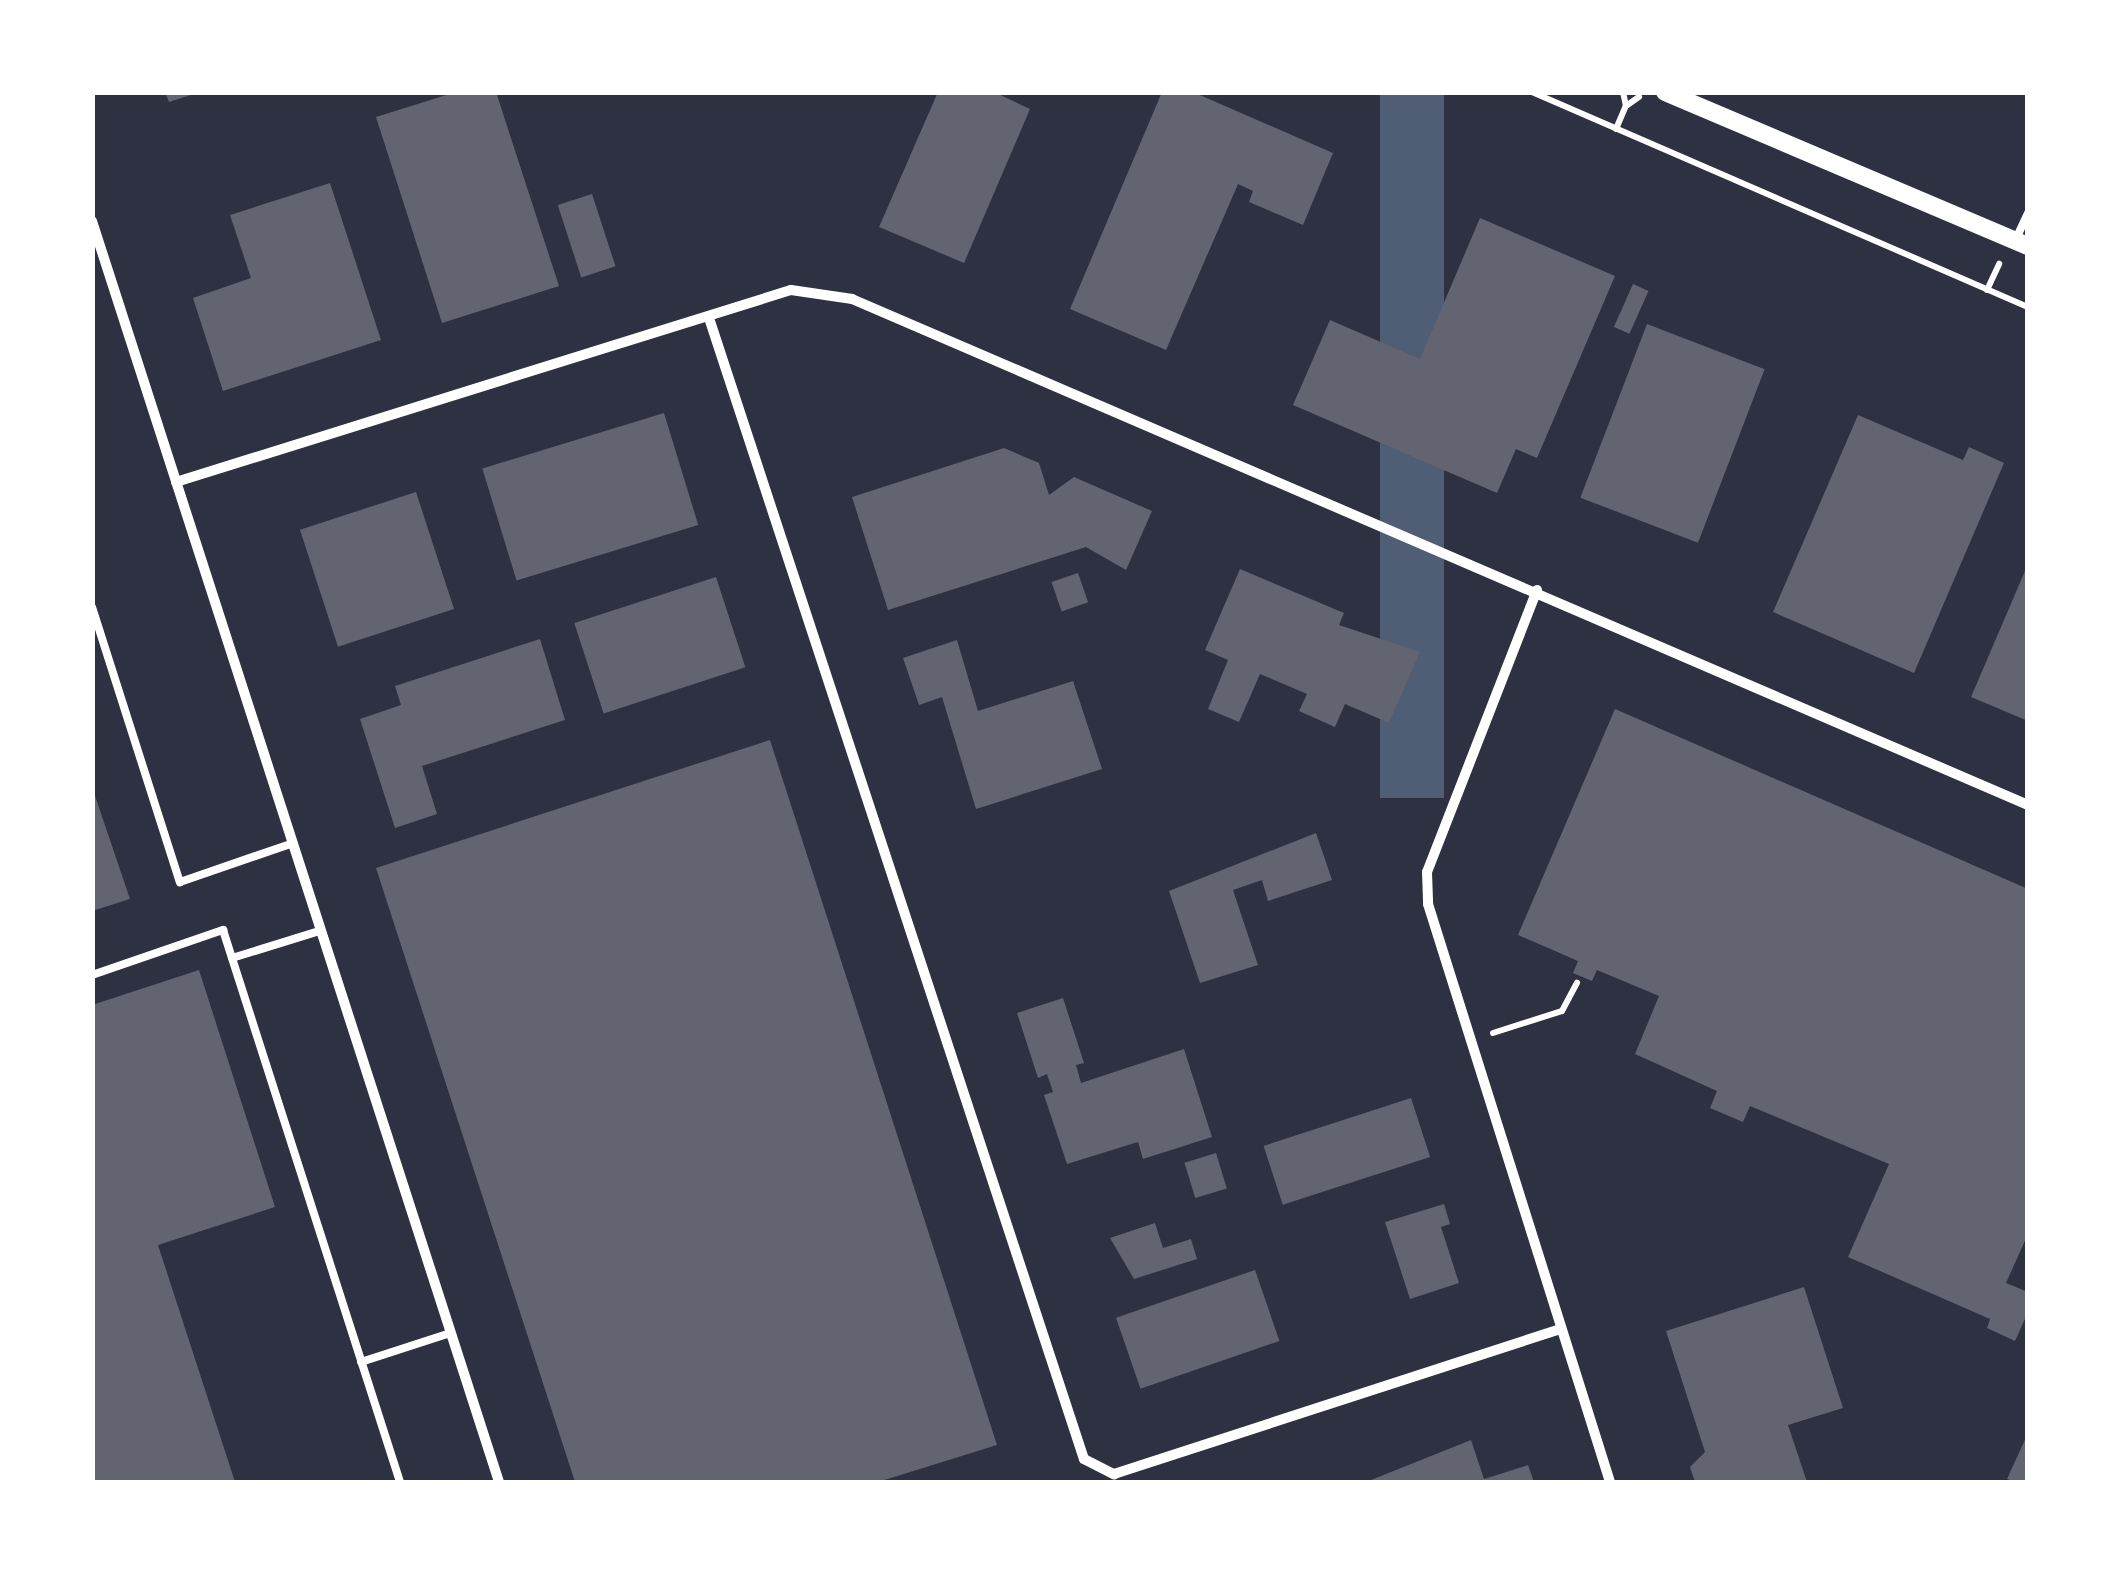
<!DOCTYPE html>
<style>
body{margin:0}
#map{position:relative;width:2120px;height:1575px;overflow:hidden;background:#2d3142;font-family:"Nunito Sans",sans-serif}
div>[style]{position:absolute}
.water>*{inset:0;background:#4f5d75;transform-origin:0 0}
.building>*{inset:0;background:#626471;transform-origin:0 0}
.path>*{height:6px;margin:-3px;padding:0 3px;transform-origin:3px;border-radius:3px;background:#fff}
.service>*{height:8px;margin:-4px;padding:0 4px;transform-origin:4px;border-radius:4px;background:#fff}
.minor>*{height:10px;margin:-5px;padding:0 5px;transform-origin:5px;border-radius:5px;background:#fff}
.tertiary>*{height:18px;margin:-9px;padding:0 9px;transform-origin:9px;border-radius:9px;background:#fff}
span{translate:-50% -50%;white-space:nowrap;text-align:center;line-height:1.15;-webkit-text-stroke:10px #fff;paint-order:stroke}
.frame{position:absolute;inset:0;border:95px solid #fff;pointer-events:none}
</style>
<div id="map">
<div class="water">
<div style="left:1380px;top:93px;width:64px;height:705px"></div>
</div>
<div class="building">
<div style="clip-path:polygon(165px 92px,197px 92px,197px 93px,169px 102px)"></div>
<div style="clip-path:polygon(456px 92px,496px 92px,559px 286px,442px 323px,376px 117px)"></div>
<div style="clip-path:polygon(938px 92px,994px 92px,1030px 109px,964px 263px,879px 227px)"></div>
<div style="clip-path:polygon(1162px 92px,1193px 92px,1333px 153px,1303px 225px,1249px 202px,1253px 191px,1238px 184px,1166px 350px,1070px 309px)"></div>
<div style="clip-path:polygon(330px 183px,381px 340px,223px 391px,193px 298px,251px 278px,230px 215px)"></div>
<div style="left:592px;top:194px;width:76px;height:36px;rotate:72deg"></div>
<div style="clip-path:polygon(1480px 218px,1615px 276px,1537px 458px,1516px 449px,1497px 493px,1293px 405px,1330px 320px,1420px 359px)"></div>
<div style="left:1633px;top:284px;width:17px;height:47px;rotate:24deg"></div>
<div style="left:1647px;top:324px;width:126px;height:186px;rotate:21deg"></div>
<div style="left:664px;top:413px;width:117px;height:190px;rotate:73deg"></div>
<div style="clip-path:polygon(1858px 415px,1963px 460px,1969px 447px,2004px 463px,1914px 673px,1773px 612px)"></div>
<div style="clip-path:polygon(1004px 448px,1039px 463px,1049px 495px,1074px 477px,1152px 511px,1126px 570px,1086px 547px,888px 610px,852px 497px)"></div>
<div style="left:416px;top:492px;width:123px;height:122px;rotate:72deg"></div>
<div style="clip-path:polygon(2028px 564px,2028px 721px,1971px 697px)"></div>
<div style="clip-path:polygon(1240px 569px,1344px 613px,1339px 625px,1420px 652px,1389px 723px,1345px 704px,1335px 727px,1299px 711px,1307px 694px,1260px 674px,1239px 722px,1208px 709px,1228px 660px,1205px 650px)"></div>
<div style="left:1078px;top:573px;width:31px;height:28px;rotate:71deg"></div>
<div style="left:716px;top:577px;width:95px;height:149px;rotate:72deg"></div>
<div style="clip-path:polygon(540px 639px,565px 720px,422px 766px,437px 814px,395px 828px,360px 719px,401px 705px,395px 686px)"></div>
<div style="clip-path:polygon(957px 640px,978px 711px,1073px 681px,1102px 769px,976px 809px,942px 697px,919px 705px,903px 658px)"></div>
<div style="clip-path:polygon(1615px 709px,2028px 889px,2028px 1234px,2006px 1283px,2028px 1292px,2028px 1312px,2015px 1341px,1987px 1328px,1990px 1319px,1848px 1257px,1889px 1164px,1750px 1106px,1743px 1122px,1710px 1108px,1717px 1091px,1635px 1054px,1659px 996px,1597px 970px,1592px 981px,1573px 973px,1578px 961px,1518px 935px)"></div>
<div style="clip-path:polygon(770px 740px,997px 1445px,878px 1482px,575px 1482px,376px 868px)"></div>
<div style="clip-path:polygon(92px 787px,130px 899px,92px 911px)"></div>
<div style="clip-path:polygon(1316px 833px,1332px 880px,1268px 901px,1262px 880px,1233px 890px,1258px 965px,1200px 983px,1169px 891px)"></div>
<div style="clip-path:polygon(199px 970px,275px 1207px,158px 1245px,235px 1482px,92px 1482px,92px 1005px)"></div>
<div style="clip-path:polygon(1063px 998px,1084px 1063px,1076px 1065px,1081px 1083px,1184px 1049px,1212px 1137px,1143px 1159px,1138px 1142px,1067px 1164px,1044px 1095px,1053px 1092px,1047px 1074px,1038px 1078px,1017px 1013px)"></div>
<div style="left:1411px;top:1098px;width:62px;height:155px;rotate:72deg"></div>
<div style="left:1216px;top:1153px;width:37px;height:33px;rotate:73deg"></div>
<div style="clip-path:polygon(1444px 1204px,1450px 1224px,1441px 1227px,1459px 1283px,1410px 1299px,1385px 1222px)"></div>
<div style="clip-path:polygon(1155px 1223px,1163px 1248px,1191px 1239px,1197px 1259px,1134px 1279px,1110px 1238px)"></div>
<div style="left:1255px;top:1270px;width:75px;height:147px;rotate:71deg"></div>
<div style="clip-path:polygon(1804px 1287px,1843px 1408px,1788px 1425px,1807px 1482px,1695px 1482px,1690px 1467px,1705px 1452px,1666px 1331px)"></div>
<div style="clip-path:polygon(2028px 1433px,2028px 1482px,2016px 1482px,2007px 1479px)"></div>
<div style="clip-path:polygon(1471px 1440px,1484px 1479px,1528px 1465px,1534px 1482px,1366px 1482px)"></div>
</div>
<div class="path">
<div style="left:1532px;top:92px;width:541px;rotate:23.44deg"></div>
<div style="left:1623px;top:92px;width:14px;rotate:78deg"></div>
<div style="left:1626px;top:106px;width:16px;rotate:-35deg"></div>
<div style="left:1616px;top:129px;width:25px;rotate:-67deg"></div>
<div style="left:1987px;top:290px;width:29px;rotate:-65deg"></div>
<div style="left:1493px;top:1033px;width:72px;rotate:-17.7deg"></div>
<div style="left:1562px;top:1011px;width:32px;rotate:-62deg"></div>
</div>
<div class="service">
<div style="left:2015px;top:241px;width:31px;rotate:-65deg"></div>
<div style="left:92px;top:607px;width:289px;rotate:72.3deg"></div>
<div style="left:180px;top:882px;width:120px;rotate:-19deg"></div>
<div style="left:232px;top:958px;width:91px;rotate:-17.2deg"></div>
<div style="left:92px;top:975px;width:139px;rotate:-19deg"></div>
<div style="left:223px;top:930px;width:580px;rotate:72.22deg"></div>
<div style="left:361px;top:1362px;width:94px;rotate:-18deg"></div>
</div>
<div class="minor">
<div style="left:92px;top:221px;width:1325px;rotate:72.11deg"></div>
<div style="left:710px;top:321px;width:1198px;rotate:71.81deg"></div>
<div style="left:1084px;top:1459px;width:34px;rotate:27deg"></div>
<div style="left:1114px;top:1474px;width:467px;rotate:-18deg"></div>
<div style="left:176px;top:482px;width:644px;rotate:-17.34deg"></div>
<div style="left:791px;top:290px;width:62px;rotate:8.4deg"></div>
<div style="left:852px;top:299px;width:1280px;rotate:23.28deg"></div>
<div style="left:1537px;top:590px;width:303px;rotate:111.3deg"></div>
<div style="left:1427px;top:872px;width:32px;rotate:88deg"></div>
<div style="left:1428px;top:904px;width:606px;rotate:72.52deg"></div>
</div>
<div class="tertiary">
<div style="left:1665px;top:92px;width:394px;rotate:23deg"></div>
</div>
<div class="frame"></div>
</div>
